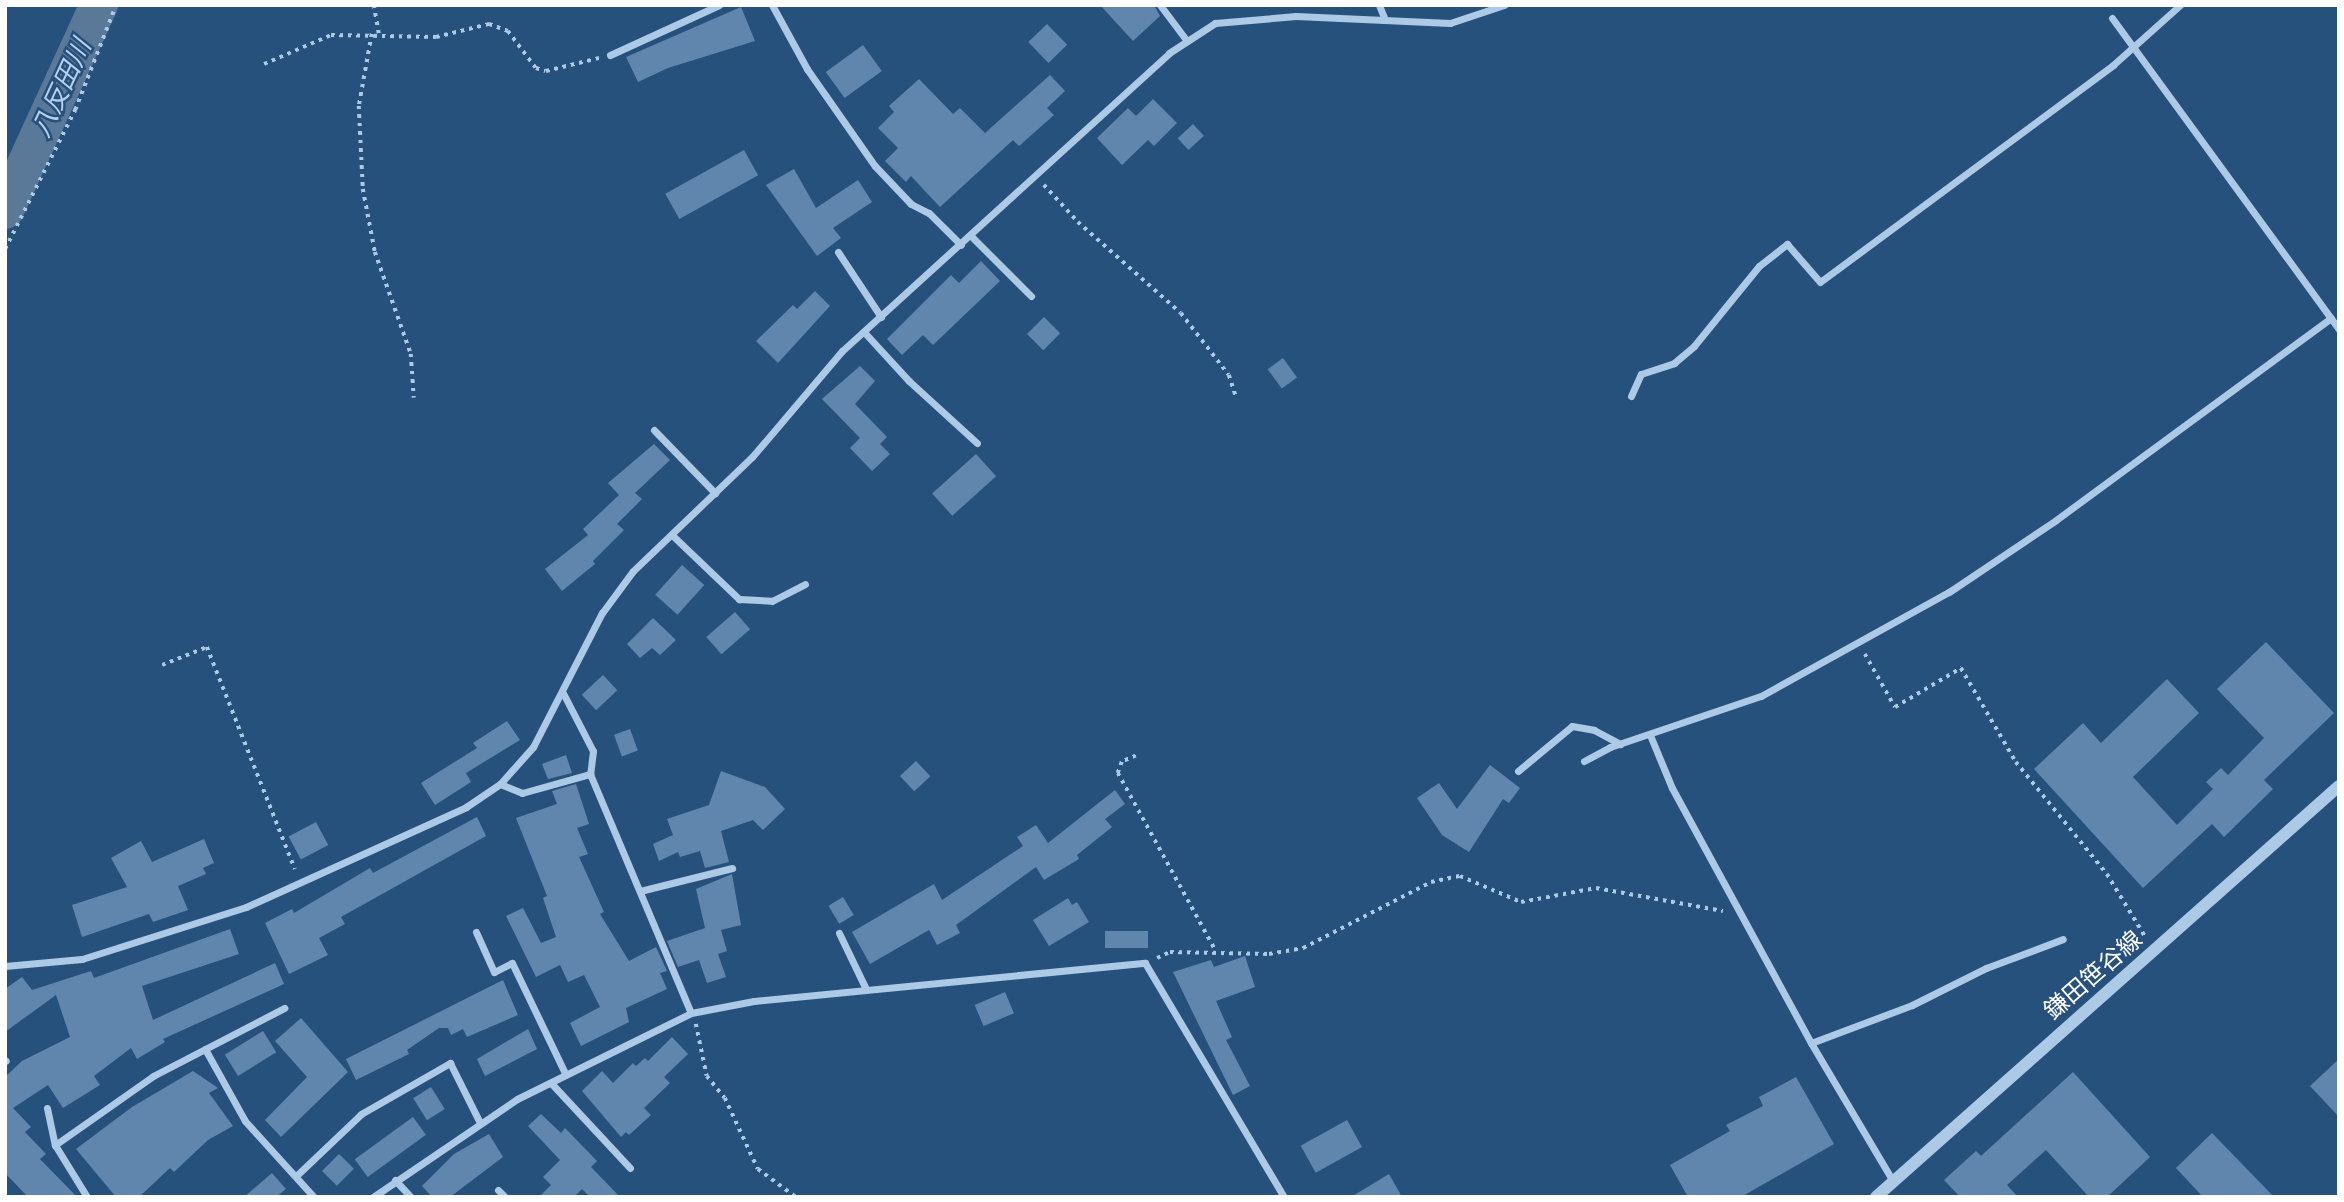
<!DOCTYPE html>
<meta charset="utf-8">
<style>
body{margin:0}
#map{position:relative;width:2344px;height:1202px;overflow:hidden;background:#27517d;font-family:Ubuntu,"Noto Sans JP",sans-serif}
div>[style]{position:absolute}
.river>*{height:38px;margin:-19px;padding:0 19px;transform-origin:19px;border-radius:19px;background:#5a7897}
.building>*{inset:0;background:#6086ad;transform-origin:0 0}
.path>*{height:3.5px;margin-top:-1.75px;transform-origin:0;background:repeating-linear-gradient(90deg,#acc9e5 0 3.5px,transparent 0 8.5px)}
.minor>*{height:7px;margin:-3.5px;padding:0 3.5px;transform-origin:3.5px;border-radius:3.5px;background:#acc9e5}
.tertiary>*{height:12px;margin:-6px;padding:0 6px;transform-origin:6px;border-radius:6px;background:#acc9e5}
span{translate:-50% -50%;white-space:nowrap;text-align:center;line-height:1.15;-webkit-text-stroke:5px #27517d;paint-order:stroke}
.street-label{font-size:24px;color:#fff}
.water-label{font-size:26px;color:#b8d2ec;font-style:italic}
.frame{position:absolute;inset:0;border:7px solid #fff;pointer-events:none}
</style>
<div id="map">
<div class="river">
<div style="left:5px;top:210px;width:226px;rotate:-65.4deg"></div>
</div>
<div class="building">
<div style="clip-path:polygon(1100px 5px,1154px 5px,1160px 16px,1133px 41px)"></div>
<div style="clip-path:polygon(741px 7px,755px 41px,668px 68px,638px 82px,626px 57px)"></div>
<div style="left:1047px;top:24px;width:29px;height:26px;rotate:46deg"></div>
<div style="left:863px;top:45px;width:32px;height:46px;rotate:54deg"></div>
<div style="clip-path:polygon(1050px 75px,1065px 91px,1047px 108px,1054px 115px,1019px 146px,1013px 140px,940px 207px,911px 176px,906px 182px,885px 161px,898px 148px,878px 128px,894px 112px,889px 106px,919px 79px,953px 114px,960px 108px,985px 133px)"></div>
<div style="clip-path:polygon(1153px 99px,1177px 123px,1154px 146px,1148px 140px,1122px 165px,1097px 138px,1128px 108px,1136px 116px)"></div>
<div style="left:1193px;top:124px;width:16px;height:21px;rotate:47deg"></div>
<div style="left:744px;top:150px;width:29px;height:90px;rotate:61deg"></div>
<div style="clip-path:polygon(794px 169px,816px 208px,858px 180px,872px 202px,833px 228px,841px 238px,817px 256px,766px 185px)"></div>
<div style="clip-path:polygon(981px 261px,1000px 281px,933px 345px,923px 335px,902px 355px,887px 339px,951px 275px,959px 283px)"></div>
<div style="clip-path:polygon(815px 291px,830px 306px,778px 363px,756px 341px,793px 305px,797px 309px)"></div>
<div style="left:1044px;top:317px;width:23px;height:24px;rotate:45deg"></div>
<div style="left:1283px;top:358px;width:24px;height:19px;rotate:54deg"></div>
<div style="clip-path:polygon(860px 366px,875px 381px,855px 404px,887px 437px,880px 444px,890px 454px,872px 471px,850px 448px,860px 438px,822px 399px)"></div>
<div style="clip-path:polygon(654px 444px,670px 460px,635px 493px,642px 499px,617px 524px,624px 530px,593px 561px,595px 564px,562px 591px,545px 569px,588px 535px,583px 529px,619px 495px,608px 483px)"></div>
<div style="left:976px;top:454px;width:30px;height:59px;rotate:48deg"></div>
<div style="left:682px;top:565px;width:30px;height:40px;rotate:42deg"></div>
<div style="left:735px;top:612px;width:23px;height:38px;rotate:49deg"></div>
<div style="clip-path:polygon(653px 618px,676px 640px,660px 655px,652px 648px,640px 658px,627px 644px)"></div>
<div style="clip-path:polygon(2266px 642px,2334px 713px,2264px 780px,2273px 789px,2224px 837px,2212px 824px,2143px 888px,2034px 769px,2083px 723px,2101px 743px,2167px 679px,2199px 713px,2133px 777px,2177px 825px,2213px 789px,2206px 782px,2221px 768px,2228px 775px,2264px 738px,2217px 689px)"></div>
<div style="left:603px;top:675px;width:21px;height:29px;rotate:47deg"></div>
<div style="clip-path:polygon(507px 721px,520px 740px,466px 773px,471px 782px,435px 805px,421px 783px,477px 748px,473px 743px)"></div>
<div style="left:630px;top:729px;width:23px;height:17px;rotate:70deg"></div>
<div style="clip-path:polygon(566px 755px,572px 773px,548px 779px,542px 764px)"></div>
<div style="left:916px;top:761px;width:21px;height:22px;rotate:47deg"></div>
<div style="clip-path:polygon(1490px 765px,1520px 788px,1509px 803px,1503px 799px,1469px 852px,1442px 835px,1417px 798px,1439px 783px,1457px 809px)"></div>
<div style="clip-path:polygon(721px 771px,765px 787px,785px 809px,763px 830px,753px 820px,721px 831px,729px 862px,705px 868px,700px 851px,680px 857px,678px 852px,659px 861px,653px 844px,673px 835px,667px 819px,709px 805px)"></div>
<div style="clip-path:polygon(576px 784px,589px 824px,577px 828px,588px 854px,579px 857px,604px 912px,600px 914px,629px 961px,656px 947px,667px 971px,660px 973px,667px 989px,626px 1008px,629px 1022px,581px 1046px,570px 1023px,600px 1007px,584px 975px,568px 982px,560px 965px,536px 977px,506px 916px,523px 908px,541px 943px,556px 937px,543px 898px,547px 896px,516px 818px,557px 804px,552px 791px)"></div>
<div style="clip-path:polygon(1115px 790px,1125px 804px,1105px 819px,1112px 827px,1077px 855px,1079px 859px,1044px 880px,1036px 867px,956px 925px,960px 933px,937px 945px,929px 930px,870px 964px,852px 932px,934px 884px,942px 900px,1023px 846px,1017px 837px,1036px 825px,1048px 843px)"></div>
<div style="clip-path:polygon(477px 817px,486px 836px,341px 917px,345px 924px,319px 938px,328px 955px,289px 974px,265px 923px,292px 909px,294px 913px,370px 868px,373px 873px)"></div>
<div style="left:316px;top:822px;width:26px;height:31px;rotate:62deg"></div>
<div style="clip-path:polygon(204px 839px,214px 863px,203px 868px,206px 874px,178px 886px,188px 910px,153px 922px,149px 914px,82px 937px,72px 905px,127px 887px,111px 858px,141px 841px,152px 862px)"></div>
<div style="clip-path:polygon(732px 874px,741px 925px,721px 930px,727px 951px,718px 954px,726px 977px,707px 983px,699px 960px,678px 967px,667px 941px,705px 928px,696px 889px)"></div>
<div style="left:843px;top:897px;width:21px;height:17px;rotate:59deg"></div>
<div style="clip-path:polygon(1068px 898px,1072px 905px,1077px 902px,1089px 922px,1049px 946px,1033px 920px)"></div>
<div style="clip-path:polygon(230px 929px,239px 954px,142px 986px,153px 1020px,275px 963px,284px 984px,163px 1039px,165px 1042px,137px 1059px,131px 1048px,94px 1076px,100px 1085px,63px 1108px,48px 1085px,13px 1108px,31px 1127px,25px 1132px,46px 1154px,40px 1159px,77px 1197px,28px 1197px,5px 1173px,5px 1077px,22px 1061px,70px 1037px,56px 995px,5px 1032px,5px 989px,22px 977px,32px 990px,91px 971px,94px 978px)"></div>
<div style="left:1148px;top:931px;width:17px;height:43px;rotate:90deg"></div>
<div style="clip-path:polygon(1245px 956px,1255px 987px,1216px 1001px,1232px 1037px,1226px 1040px,1250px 1086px,1233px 1095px,1173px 972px,1211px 960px,1214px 967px)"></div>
<div style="clip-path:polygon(503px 980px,518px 1015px,467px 1037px,463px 1029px,451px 1035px,448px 1028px,439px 1028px,407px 1050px,409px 1054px,356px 1080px,346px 1059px)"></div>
<div style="left:1005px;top:992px;width:23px;height:33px;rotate:67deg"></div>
<div style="clip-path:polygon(301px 1018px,348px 1072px,281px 1137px,265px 1120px,307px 1077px,275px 1041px)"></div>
<div style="clip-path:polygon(528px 1029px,537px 1049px,485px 1076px,477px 1059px)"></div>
<div style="left:263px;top:1031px;width:25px;height:45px;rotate:58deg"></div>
<div style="clip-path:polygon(672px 1037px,688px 1054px,664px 1077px,670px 1083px,644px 1108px,651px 1115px,629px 1135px,626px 1132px,621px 1137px,582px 1091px,602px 1071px,613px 1083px,633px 1063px,636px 1066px,645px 1058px,648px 1061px)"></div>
<div style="clip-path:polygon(2339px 1059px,2339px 1117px,2310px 1086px)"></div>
<div style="clip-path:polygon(193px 1071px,218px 1088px,209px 1093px,233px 1126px,208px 1140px,174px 1172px,170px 1168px,139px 1197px,116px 1197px,76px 1149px,132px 1107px)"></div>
<div style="clip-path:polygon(2073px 1072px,2150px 1157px,2107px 1197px,2089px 1197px,2046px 1150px,2007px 1185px,2018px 1197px,1960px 1197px,1944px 1180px,1976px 1151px,1981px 1156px)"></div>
<div style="clip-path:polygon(1796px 1077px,1834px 1144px,1741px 1197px,1688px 1197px,1670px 1165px,1730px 1131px,1726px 1125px,1763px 1106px,1759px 1097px)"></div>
<div style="left:431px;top:1087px;width:26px;height:21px;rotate:58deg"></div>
<div style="clip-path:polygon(541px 1114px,561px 1133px,565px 1128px,597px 1161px,591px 1167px,620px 1197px,590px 1197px,582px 1189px,574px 1197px,539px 1197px,551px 1185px,543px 1177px,560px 1160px,528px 1126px)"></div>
<div style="left:413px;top:1117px;width:22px;height:72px;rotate:54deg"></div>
<div style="left:1347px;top:1120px;width:31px;height:53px;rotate:61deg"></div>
<div style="clip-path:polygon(2212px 1133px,2274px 1197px,2203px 1197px,2176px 1168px)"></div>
<div style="clip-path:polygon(489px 1134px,503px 1157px,450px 1197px,432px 1197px,422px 1186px,454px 1154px)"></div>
<div style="left:339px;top:1154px;width:21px;height:24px;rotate:45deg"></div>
<div style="clip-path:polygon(272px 1173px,286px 1189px,276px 1197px,244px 1197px)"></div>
<div style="clip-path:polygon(1389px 1174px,1402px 1197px,1351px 1197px)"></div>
</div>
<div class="path">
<div style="left:374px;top:5px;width:29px;rotate:80deg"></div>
<div style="left:372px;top:34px;width:73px;rotate:100.2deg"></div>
<div style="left:359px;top:106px;width:83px;rotate:87.2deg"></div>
<div style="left:363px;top:189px;width:64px;rotate:79.2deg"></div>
<div style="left:375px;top:252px;width:108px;rotate:70.6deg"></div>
<div style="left:411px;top:354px;width:44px;rotate:86.1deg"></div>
<div style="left:264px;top:64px;width:73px;rotate:-23.4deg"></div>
<div style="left:331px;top:35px;width:105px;rotate:1.1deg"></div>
<div style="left:436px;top:37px;width:55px;rotate:-13.8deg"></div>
<div style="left:489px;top:24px;width:20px;rotate:20deg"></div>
<div style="left:508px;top:31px;width:46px;rotate:52.9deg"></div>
<div style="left:536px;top:68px;width:10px;rotate:17deg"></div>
<div style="left:546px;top:71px;width:55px;rotate:-13.8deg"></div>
<div style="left:1044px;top:185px;width:50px;rotate:47.4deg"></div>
<div style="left:1078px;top:222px;width:137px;rotate:41.5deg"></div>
<div style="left:1181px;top:313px;width:78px;rotate:52.3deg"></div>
<div style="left:1229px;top:375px;width:22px;rotate:72deg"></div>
<div style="left:5px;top:249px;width:156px;rotate:-63.3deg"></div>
<div style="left:75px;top:110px;width:113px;rotate:-68.7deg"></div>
<div style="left:1865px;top:654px;width:61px;rotate:60.5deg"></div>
<div style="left:1895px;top:707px;width:77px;rotate:-30.6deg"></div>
<div style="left:1961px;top:668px;width:109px;rotate:59.7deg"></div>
<div style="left:2016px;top:762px;width:144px;rotate:50.9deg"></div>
<div style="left:2107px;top:874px;width:75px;rotate:58.6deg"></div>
<div style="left:162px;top:665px;width:48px;rotate:-21.8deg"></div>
<div style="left:207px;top:647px;width:239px;rotate:68.4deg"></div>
<div style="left:1136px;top:756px;width:15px;rotate:157deg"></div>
<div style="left:1122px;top:762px;width:12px;rotate:110deg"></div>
<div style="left:1118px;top:773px;width:203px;rotate:61.2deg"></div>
<div style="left:1157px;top:958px;width:14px;rotate:-25deg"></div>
<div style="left:1170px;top:952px;width:99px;rotate:1.2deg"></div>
<div style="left:1269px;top:954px;width:35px;rotate:-10deg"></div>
<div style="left:1303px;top:948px;width:144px;rotate:-27.3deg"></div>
<div style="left:1431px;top:882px;width:30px;rotate:-12deg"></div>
<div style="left:1460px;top:876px;width:66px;rotate:23.1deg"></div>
<div style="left:1521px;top:902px;width:76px;rotate:-10.6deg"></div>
<div style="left:1596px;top:888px;width:129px;rotate:10.3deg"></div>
<div style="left:696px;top:1024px;width:53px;rotate:78.1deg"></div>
<div style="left:707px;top:1076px;width:28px;rotate:51deg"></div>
<div style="left:725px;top:1098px;width:78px;rotate:65.1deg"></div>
<div style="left:758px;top:1169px;width:47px;rotate:36.4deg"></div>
</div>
<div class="minor">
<div style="left:772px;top:5px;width:73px;rotate:61.3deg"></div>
<div style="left:807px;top:69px;width:118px;rotate:55deg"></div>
<div style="left:875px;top:166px;width:52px;rotate:46.5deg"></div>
<div style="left:911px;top:204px;width:20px;rotate:27deg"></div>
<div style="left:929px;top:213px;width:45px;rotate:45deg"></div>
<div style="left:1160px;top:5px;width:45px;rotate:53.1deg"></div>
<div style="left:1379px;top:5px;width:16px;rotate:68deg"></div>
<div style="left:2112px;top:18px;width:385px;rotate:53.9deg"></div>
<div style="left:610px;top:55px;width:120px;rotate:-24.6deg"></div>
<div style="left:971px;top:236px;width:85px;rotate:45deg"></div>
<div style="left:838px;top:252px;width:78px;rotate:56.5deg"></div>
<div style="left:864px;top:332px;width:67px;rotate:47.4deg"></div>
<div style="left:909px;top:381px;width:92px;rotate:42.4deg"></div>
<div style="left:1631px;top:396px;width:24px;rotate:-66deg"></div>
<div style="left:1641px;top:374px;width:35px;rotate:-18deg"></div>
<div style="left:1674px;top:363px;width:26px;rotate:-40deg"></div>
<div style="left:1694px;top:346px;width:103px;rotate:-50.9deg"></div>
<div style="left:1759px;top:266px;width:36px;rotate:-38deg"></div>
<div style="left:1787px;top:244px;width:50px;rotate:49deg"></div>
<div style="left:1820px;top:282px;width:365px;rotate:-36.5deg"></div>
<div style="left:2113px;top:65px;width:90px;rotate:-41.8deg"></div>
<div style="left:654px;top:430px;width:88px;rotate:45.9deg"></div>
<div style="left:672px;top:535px;width:93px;rotate:43.7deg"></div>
<div style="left:739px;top:599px;width:33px;rotate:3deg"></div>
<div style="left:772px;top:601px;width:37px;rotate:-27deg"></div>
<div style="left:563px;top:693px;width:65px;rotate:62.7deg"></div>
<div style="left:593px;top:751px;width:23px;rotate:97deg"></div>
<div style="left:1650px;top:735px;width:57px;rotate:67.5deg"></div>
<div style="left:1672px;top:788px;width:290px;rotate:61.4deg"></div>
<div style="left:1811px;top:1043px;width:161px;rotate:59.3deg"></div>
<div style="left:1584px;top:761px;width:30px;rotate:-28deg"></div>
<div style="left:1610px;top:747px;width:159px;rotate:-18.7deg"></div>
<div style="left:1761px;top:696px;width:215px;rotate:-29deg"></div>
<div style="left:1949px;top:592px;width:129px;rotate:-33.9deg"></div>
<div style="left:2056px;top:520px;width:341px;rotate:-36.3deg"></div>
<div style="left:1518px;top:771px;width:70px;rotate:-39.8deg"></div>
<div style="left:1572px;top:726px;width:22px;rotate:10deg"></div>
<div style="left:1594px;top:730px;width:30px;rotate:28deg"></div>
<div style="left:500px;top:784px;width:24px;rotate:22deg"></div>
<div style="left:522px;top:793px;width:71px;rotate:-15.6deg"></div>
<div style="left:590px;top:774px;width:259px;rotate:67.1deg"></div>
<div style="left:640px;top:891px;width:95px;rotate:-14deg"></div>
<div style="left:476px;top:932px;width:44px;rotate:65.8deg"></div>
<div style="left:494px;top:972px;width:20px;rotate:-27deg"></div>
<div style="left:512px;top:963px;width:124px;rotate:64.3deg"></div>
<div style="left:839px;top:933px;width:62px;rotate:64.3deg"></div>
<div style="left:5px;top:966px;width:77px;rotate:-5.2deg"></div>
<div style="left:82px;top:959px;width:172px;rotate:-17.6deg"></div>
<div style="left:246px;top:907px;width:242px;rotate:-24.4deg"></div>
<div style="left:466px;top:807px;width:41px;rotate:-34.1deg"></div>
<div style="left:500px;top:784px;width:50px;rotate:-48.3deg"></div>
<div style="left:533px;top:747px;width:151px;rotate:-62.8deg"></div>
<div style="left:602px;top:613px;width:52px;rotate:-53.6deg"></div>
<div style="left:633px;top:571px;width:165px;rotate:-43.8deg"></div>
<div style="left:752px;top:457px;width:139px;rotate:-49.7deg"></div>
<div style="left:842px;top:351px;width:442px;rotate:-42.3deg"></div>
<div style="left:1169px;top:53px;width:55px;rotate:-33.1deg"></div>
<div style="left:1215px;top:23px;width:81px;rotate:-4.9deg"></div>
<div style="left:1296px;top:16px;width:154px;rotate:2.6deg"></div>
<div style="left:1450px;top:23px;width:57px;rotate:-18.4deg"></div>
<div style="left:1811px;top:1043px;width:108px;rotate:-20.6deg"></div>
<div style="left:1912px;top:1005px;width:83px;rotate:-26.6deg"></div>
<div style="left:1986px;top:968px;width:82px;rotate:-20.6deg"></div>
<div style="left:205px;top:1049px;width:82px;rotate:60.9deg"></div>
<div style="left:245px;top:1121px;width:103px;rotate:47.8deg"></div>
<div style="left:5px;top:1060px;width:1px;rotate:45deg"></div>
<div style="left:551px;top:1083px;width:116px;rotate:47.1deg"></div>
<div style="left:47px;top:1108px;width:38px;rotate:78deg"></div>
<div style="left:55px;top:1145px;width:61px;rotate:58.4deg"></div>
<div style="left:55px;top:1145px;width:120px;rotate:-35.1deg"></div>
<div style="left:153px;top:1076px;width:148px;rotate:-27.4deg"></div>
<div style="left:296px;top:1176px;width:90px;rotate:-43.6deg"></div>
<div style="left:361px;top:1114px;width:103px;rotate:-29.8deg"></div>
<div style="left:450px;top:1063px;width:67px;rotate:63.4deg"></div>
<div style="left:395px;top:1180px;width:23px;rotate:47deg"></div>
<div style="left:498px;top:1190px;width:10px;rotate:45deg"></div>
<div style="left:373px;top:1197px;width:174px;rotate:-34.2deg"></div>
<div style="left:517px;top:1099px;width:194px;rotate:-26.3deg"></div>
<div style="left:691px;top:1013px;width:64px;rotate:-10.8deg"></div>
<div style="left:754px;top:1001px;width:393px;rotate:-5.6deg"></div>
<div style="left:1145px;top:963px;width:272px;rotate:59.3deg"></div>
</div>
<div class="tertiary">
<div style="left:1876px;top:1197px;width:619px;rotate:-41.6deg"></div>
</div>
<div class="street-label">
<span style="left:2093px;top:975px;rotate:-41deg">鎌田笹谷線</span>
</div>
<div class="water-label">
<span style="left:61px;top:88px;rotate:-65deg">八反田川</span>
</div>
<div class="frame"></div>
</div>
